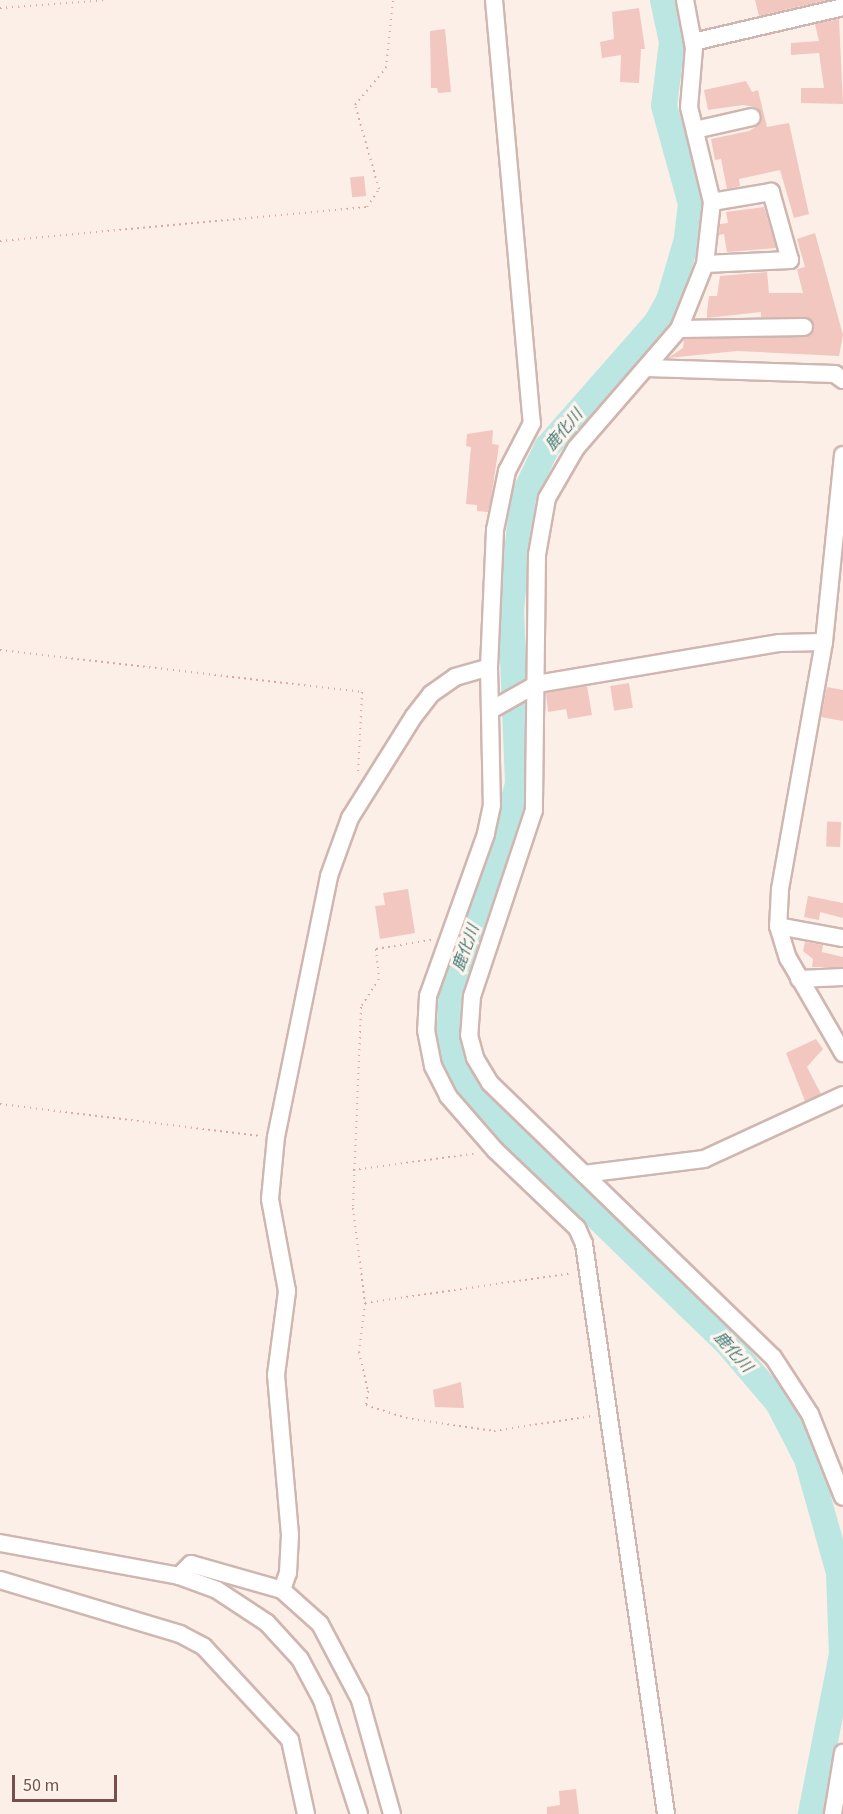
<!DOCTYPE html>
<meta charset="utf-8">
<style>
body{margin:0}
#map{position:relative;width:843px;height:1814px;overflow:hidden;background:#fcefe8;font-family:"Source Sans 3","Noto Sans JP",sans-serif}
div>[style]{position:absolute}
.river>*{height:26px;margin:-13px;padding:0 13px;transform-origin:13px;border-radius:13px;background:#bce6e1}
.building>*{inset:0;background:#f1c7c0;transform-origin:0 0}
.path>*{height:2px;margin-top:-1px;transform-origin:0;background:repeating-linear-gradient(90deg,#d6a9a2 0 1.5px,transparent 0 6px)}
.roads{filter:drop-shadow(2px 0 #d0b6b0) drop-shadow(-2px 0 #d0b6b0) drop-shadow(0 2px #d0b6b0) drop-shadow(0 -2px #d0b6b0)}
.minor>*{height:16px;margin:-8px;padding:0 8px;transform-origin:8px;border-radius:8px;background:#fff}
span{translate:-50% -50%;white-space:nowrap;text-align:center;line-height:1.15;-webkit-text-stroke:6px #fff4ee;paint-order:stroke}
.water-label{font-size:16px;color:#407b76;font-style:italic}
.scale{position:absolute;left:12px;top:1775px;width:105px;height:27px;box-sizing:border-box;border:3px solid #76504c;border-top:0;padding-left:8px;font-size:18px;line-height:21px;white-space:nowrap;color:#76504c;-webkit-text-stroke:4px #fff4ee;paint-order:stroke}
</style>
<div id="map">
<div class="river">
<div style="left:663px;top:0;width:43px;rotate:77.9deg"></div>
<div style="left:672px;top:42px;width:64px;rotate:97.1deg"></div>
<div style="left:664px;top:106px;width:102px;rotate:74.6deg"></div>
<div style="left:691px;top:204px;width:35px;rotate:97deg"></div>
<div style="left:687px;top:239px;width:64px;rotate:106.4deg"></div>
<div style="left:669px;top:300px;width:26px;rotate:119deg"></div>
<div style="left:656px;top:323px;width:165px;rotate:131.3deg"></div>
<div style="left:547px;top:447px;width:55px;rotate:115.6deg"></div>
<div style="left:523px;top:497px;width:113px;rotate:96.1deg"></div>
<div style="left:511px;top:609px;width:175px;rotate:87.7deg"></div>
<div style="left:518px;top:784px;width:97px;rotate:105.6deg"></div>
<div style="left:492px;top:877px;width:116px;rotate:110.2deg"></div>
<div style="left:452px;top:986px;width:57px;rotate:93deg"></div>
<div style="left:449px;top:1043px;width:27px;rotate:75deg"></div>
<div style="left:456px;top:1069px;width:36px;rotate:58deg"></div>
<div style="left:475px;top:1099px;width:351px;rotate:44.1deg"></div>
<div style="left:727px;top:1343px;width:79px;rotate:49.6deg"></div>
<div style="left:778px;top:1403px;width:63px;rotate:62.6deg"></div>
<div style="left:807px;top:1459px;width:118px;rotate:74.3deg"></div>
<div style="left:839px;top:1573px;width:81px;rotate:87.9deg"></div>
<div style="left:842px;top:1654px;width:163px;rotate:101deg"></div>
</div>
<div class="building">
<div style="clip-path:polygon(755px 0,827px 0,759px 16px)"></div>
<div style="clip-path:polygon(639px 8px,645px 49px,641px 49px,639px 83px,620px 82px,621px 55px,602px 58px,600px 42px,614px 39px,612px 12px)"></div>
<div style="clip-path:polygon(839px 19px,843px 104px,801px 103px,801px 88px,824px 88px,819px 53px,791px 55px,791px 43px,819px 41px,815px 24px)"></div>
<div style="clip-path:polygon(445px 29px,451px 92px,438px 93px,437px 88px,431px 88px,430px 31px)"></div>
<div style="clip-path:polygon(746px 81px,752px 92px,758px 90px,767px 127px,789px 123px,809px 214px,794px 218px,780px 170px,739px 179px,740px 186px,727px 189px,721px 159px,715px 160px,711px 139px,749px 131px,760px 124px,762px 114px,756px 107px,743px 105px,708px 110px,704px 90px)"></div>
<div style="left:364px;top:176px;width:20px;height:14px;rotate:84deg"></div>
<div style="clip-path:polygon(764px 207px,776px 248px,727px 252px,724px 234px,719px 235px,720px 224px,728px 223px,726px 212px)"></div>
<div style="clip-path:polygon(815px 233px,843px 335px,839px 356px,737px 351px,668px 358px,683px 348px,684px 339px,810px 336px,813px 322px,804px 317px,761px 317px,761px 312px,707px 318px,707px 312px,709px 296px,717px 296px,720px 276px,767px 272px,769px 293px,803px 293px,797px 269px,805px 267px,797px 239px)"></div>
<div style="clip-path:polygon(493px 430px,492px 444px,499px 445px,491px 499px,488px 512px,477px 511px,477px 505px,466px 504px,471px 447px,466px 446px,467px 434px)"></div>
<div style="left:629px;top:683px;width:25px;height:19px;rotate:81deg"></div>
<div style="clip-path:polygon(587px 686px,592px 715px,568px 719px,566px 709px,548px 712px,546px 693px)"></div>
<div style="clip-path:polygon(827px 687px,843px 690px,843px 721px,821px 717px)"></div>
<div style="left:841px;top:822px;width:25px;height:14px;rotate:92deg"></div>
<div style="clip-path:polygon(408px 889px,415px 933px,380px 939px,375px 906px,385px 905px,383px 893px)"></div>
<div style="clip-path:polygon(808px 896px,843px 903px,843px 918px,820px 912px,819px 920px,804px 917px)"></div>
<div style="clip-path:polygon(805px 942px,823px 945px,822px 952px,843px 957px,843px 967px,812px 967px,813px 959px,803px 951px)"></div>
<div style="clip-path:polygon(816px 1039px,823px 1049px,807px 1067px,821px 1094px,805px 1101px,786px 1053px)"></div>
<div style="clip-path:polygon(461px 1382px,464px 1408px,435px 1407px,433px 1390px)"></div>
<div style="clip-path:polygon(576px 1789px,579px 1814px,547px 1814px,547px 1807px,560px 1805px,559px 1791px)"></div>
</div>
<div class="path">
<div style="left:0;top:8px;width:108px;rotate:-4.2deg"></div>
<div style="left:0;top:241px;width:369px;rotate:-5.3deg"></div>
<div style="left:367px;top:207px;width:22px;rotate:-56deg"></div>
<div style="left:379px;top:189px;width:87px;rotate:-105.9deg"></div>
<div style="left:355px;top:105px;width:48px;rotate:-50deg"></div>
<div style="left:386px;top:68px;width:68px;rotate:-84.1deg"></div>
<div style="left:0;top:650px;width:364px;rotate:6.6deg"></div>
<div style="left:362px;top:692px;width:83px;rotate:92.8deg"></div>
<div style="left:431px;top:940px;width:56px;rotate:170.7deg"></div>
<div style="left:376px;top:949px;width:30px;rotate:84deg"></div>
<div style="left:379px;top:979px;width:33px;rotate:123deg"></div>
<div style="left:361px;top:1007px;width:201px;rotate:92.3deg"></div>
<div style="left:353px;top:1208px;width:96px;rotate:82.8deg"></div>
<div style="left:365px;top:1303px;width:49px;rotate:97deg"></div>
<div style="left:359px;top:1352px;width:40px;rotate:77deg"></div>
<div style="left:368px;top:1391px;width:14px;rotate:98deg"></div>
<div style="left:366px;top:1405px;width:42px;rotate:18deg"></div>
<div style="left:406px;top:1418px;width:89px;rotate:8.4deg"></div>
<div style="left:494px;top:1431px;width:99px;rotate:-8.7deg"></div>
<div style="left:0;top:1104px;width:264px;rotate:7deg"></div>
<div style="left:353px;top:1170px;width:126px;rotate:-7.7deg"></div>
<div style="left:365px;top:1303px;width:210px;rotate:-8.2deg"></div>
</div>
<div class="roads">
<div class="minor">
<div style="left:494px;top:0;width:425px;rotate:84.9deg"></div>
<div style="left:532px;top:423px;width:54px;rotate:117.5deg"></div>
<div style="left:507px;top:471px;width:60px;rotate:101.5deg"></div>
<div style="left:495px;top:530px;width:137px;rotate:92.5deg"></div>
<div style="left:489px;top:667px;width:138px;rotate:88.8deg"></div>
<div style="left:492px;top:805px;width:30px;rotate:102deg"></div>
<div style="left:486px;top:834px;width:172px;rotate:109.7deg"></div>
<div style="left:428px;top:996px;width:34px;rotate:93deg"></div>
<div style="left:426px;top:1030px;width:37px;rotate:79deg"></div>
<div style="left:433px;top:1066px;width:34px;rotate:63deg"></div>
<div style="left:448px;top:1096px;width:72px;rotate:49deg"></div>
<div style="left:495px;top:1150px;width:113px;rotate:43.6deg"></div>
<div style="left:577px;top:1228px;width:17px;rotate:66deg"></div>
<div style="left:584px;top:1244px;width:576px;rotate:81.81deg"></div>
<div style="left:685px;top:0;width:49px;rotate:79.4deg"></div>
<div style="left:694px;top:48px;width:59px;rotate:94.8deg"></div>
<div style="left:689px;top:107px;width:98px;rotate:76.4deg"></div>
<div style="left:712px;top:202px;width:62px;rotate:96.4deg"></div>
<div style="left:705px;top:264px;width:70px;rotate:111.8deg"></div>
<div style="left:679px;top:329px;width:157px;rotate:130.9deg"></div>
<div style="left:576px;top:448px;width:58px;rotate:120.1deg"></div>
<div style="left:547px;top:498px;width:58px;rotate:100deg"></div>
<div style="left:537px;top:555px;width:255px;rotate:90.7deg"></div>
<div style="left:534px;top:810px;width:196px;rotate:108.4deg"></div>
<div style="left:472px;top:996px;width:39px;rotate:94deg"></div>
<div style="left:469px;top:1035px;width:24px;rotate:75deg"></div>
<div style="left:475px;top:1058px;width:29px;rotate:59deg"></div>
<div style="left:490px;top:1083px;width:394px;rotate:44.1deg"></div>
<div style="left:773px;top:1357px;width:68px;rotate:57deg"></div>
<div style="left:810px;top:1414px;width:89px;rotate:68.3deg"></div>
<div style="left:693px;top:42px;width:154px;rotate:-13.1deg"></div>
<div style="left:695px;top:130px;width:58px;rotate:-12.8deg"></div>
<div style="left:705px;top:264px;width:85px;rotate:-2.7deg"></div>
<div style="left:790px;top:260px;width:71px;rotate:-105.6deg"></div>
<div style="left:771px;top:192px;width:60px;rotate:170.4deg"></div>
<div style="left:679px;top:329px;width:125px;rotate:-0.9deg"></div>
<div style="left:647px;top:368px;width:188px;rotate:1.8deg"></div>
<div style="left:835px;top:374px;width:10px;rotate:37deg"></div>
<div style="left:843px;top:455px;width:188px;rotate:95.8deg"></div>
<div style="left:824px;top:642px;width:252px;rotate:100.1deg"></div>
<div style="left:780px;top:890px;width:36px;rotate:93deg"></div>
<div style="left:778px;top:926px;width:34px;rotate:73deg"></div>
<div style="left:788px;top:958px;width:110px;rotate:59.9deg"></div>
<div style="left:491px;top:710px;width:53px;rotate:-29.5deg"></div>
<div style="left:537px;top:684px;width:246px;rotate:-9.6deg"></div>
<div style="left:780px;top:643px;width:44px;rotate:-1.3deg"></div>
<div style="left:778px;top:926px;width:66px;rotate:10.5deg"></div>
<div style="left:799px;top:979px;width:44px;rotate:-2.6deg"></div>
<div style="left:584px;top:1174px;width:121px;rotate:-7.1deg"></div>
<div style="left:704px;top:1159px;width:153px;rotate:-24.7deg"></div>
<div style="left:0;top:1543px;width:182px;rotate:10.4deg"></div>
<div style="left:179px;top:1576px;width:40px;rotate:20.2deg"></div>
<div style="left:217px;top:1590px;width:60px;rotate:33.4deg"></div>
<div style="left:267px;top:1623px;width:49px;rotate:47.5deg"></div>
<div style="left:300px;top:1659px;width:47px;rotate:61.8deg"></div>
<div style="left:322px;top:1700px;width:120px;rotate:72deg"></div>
<div style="left:179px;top:1576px;width:17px;rotate:-45deg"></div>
<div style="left:191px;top:1564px;width:95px;rotate:15.9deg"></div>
<div style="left:282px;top:1590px;width:51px;rotate:41.8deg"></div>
<div style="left:320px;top:1624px;width:86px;rotate:62.2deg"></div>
<div style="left:360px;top:1700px;width:118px;rotate:74.3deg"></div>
<div style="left:0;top:1580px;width:188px;rotate:16.7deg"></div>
<div style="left:180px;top:1634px;width:27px;rotate:28deg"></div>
<div style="left:204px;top:1647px;width:127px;rotate:47.2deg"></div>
<div style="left:290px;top:1740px;width:76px;rotate:77.8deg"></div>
<div style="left:282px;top:1590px;width:18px;rotate:-71deg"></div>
<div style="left:288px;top:1573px;width:38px;rotate:-87deg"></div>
<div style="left:290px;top:1535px;width:161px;rotate:-95deg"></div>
<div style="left:276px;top:1375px;width:85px;rotate:-82.5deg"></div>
<div style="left:287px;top:1291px;width:94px;rotate:-100.5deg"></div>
<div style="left:270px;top:1199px;width:62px;rotate:-84.5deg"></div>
<div style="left:276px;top:1137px;width:266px;rotate:-78.5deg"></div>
<div style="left:329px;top:876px;width:62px;rotate:-70.1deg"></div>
<div style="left:350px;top:818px;width:120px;rotate:-57.9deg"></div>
<div style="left:414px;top:716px;width:28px;rotate:-52deg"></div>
<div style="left:431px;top:694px;width:29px;rotate:-35deg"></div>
<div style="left:455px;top:677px;width:35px;rotate:-16deg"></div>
<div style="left:833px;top:1814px;width:62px;rotate:-80.7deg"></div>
</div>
</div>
<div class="water-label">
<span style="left:564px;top:430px;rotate:-50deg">鹿化川</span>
<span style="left:466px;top:948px;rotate:-70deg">鹿化川</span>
<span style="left:733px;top:1352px;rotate:48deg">鹿化川</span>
</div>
<div class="scale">50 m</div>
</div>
